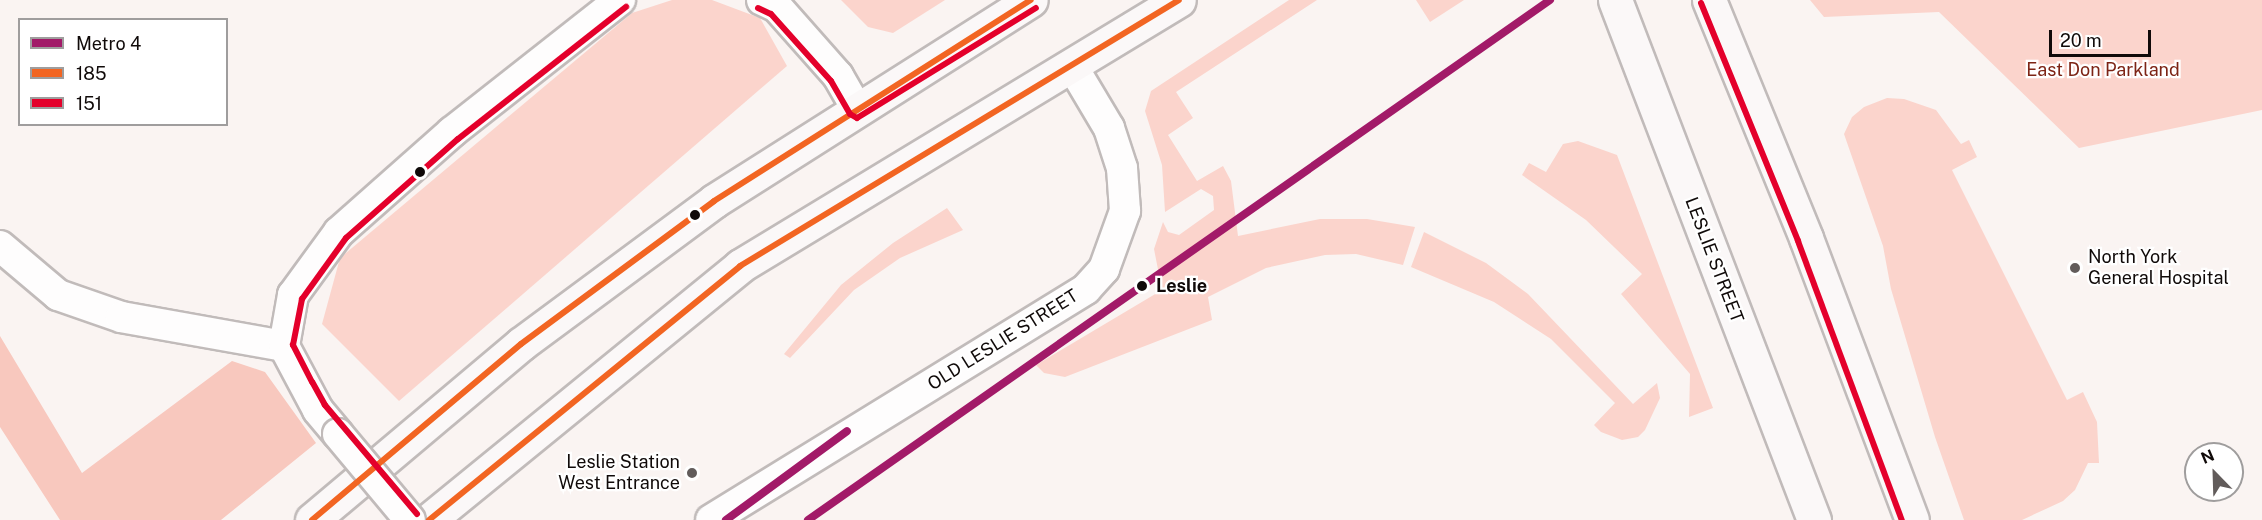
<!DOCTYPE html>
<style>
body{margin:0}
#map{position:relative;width:2262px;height:520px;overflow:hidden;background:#faf4f2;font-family:"Public Sans",sans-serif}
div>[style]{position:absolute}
.green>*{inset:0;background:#fbd4cc}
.forest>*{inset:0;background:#f8c8be}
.roads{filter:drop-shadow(2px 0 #c1bbba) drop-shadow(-2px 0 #c1bbba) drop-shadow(0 2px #c1bbba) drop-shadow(0 -2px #c1bbba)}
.minor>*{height:30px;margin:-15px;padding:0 15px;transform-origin:15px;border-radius:15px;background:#fefdfd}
.secondary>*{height:33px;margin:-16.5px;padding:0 16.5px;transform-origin:16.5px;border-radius:16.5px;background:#fbf8f8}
.bridges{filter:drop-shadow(2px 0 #c1bbba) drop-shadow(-2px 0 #c1bbba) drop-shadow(0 2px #c1bbba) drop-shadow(0 -2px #c1bbba)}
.minor-bridge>*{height:30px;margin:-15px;padding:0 15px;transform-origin:15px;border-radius:15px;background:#fefdfd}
.bus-1>*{height:6px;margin:-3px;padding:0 3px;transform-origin:3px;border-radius:3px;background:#f26522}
.bus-2>*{height:6px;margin:-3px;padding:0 3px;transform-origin:3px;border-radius:3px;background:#e4002b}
.metro-1>*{height:8px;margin:-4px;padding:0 4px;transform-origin:4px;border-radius:4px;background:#a21a68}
.dots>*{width:16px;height:16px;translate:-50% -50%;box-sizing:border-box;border:3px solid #fff;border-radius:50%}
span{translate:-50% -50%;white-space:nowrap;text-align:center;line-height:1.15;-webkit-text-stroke:4.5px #fff;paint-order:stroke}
.park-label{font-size:18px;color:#7d2415}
.poi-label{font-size:18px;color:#100a09}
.left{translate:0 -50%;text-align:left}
.right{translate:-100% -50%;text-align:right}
.street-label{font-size:18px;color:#100a09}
.stop-label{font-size:18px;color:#100a09;font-weight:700}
.legend{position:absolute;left:18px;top:18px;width:210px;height:108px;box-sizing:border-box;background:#fff;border:2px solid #9f9d9d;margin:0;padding:8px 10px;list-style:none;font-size:18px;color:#100a09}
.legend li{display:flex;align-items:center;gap:12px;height:30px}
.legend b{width:30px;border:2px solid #9f9d9d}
.north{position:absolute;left:2184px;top:442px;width:60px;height:60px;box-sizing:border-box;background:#fff;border:2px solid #9f9d9d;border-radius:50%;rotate:337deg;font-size:16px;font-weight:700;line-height:24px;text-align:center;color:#100a09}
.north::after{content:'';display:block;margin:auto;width:21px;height:27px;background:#625c5b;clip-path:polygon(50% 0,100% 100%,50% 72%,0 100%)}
.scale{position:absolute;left:2049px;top:30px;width:102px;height:27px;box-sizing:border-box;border:3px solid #100a09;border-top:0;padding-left:8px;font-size:18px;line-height:21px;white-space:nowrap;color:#100a09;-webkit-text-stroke:4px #fff;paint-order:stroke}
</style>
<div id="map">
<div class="green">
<div style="clip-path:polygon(672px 0,712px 0,760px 18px,787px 66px,399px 401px,322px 324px,340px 258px,632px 13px)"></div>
<div style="clip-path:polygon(841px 0,945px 0,893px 33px,868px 27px)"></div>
<div style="clip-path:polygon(1289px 0,1317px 0,1176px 92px,1193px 118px,1168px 135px,1197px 181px,1223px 166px,1231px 181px,1238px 236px,1320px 219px,1367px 219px,1415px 227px,1403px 265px,1356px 254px,1325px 255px,1266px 268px,1208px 297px,1212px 320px,1065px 377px,1044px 373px,1036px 365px,1162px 290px,1154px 249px,1163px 222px,1168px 232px,1179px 235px,1214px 210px,1213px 196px,1201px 189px,1165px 212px,1162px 165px,1145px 111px,1151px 91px)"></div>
<div style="clip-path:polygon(1416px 0,1464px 0,1430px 22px)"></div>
<div style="clip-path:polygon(1810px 0,2262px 0,2262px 110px,2079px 148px,1939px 12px,1824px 17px)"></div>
<div style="clip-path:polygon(1887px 98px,1904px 99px,1936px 110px,1961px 144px,1969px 140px,1977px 157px,1952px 170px,2067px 400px,2083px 392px,2097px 422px,2099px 463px,2088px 463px,2075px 490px,2063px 501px,2022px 520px,1964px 520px,1935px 437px,1891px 289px,1883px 246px,1844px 134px,1852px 117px,1864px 107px)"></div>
<div style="clip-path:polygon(1578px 141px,1617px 155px,1713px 408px,1689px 417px,1690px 374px,1621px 294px,1642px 274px,1586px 220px,1522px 175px,1529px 163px,1546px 172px,1563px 144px)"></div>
<div style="clip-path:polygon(947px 208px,963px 230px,900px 258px,854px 290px,790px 358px,784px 354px,841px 285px,893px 243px)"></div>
<div style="clip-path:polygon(1424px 232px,1486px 263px,1528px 294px,1633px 404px,1657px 383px,1660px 398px,1645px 430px,1638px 437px,1622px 440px,1601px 432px,1594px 425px,1615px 403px,1551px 339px,1494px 302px,1411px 267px)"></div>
</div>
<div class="forest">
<div style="clip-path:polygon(0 336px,82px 473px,232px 361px,265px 372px,316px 443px,221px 520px,60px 520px,0 427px)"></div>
</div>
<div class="roads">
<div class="minor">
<div style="left:762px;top:0;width:17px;rotate:25deg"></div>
<div style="left:777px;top:7px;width:92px;rotate:48.5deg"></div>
<div style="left:838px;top:76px;width:38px;rotate:60deg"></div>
<div style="left:0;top:246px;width:76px;rotate:40.2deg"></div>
<div style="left:58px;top:295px;width:67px;rotate:19.2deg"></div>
<div style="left:121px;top:317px;width:166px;rotate:10.1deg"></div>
<div style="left:338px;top:434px;width:31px;rotate:-130deg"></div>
<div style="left:318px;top:410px;width:72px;rotate:-118deg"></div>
<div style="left:284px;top:346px;width:52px;rotate:-80deg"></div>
<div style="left:293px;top:295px;width:78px;rotate:-53.9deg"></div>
<div style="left:339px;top:232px;width:151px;rotate:-41.5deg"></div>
<div style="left:452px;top:132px;width:214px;rotate:-38.2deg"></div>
<div style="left:711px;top:520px;width:440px;rotate:-31.6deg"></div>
<div style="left:1086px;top:289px;width:27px;rotate:-48deg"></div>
<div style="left:1104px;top:269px;width:62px;rotate:-70.1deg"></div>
<div style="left:1125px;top:211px;width:43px;rotate:-94deg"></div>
<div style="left:1122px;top:168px;width:42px;rotate:-108deg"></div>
<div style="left:1109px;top:128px;width:72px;rotate:-120.8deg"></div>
</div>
<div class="secondary">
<div style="left:1615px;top:0;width:557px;rotate:69.06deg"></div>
<div style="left:1709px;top:0;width:257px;rotate:67.8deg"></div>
<div style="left:1806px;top:238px;width:301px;rotate:69.4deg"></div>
<div style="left:312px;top:520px;width:273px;rotate:-40.1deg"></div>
<div style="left:521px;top:344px;width:240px;rotate:-36.5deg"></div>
<div style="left:714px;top:201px;width:375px;rotate:-32.4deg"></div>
<div style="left:429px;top:520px;width:402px;rotate:-39.2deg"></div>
<div style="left:740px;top:266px;width:513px;rotate:-31.21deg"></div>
</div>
</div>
<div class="bridges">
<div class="minor-bridge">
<div style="left:338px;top:434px;width:112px;rotate:50.1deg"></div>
</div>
</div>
<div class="bus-1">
<div style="left:312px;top:520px;width:273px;rotate:-40.1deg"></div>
<div style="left:521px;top:344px;width:240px;rotate:-36.5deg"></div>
<div style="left:714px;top:201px;width:375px;rotate:-32.4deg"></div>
<div style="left:429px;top:520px;width:402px;rotate:-39.2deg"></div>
<div style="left:740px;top:266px;width:513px;rotate:-31.21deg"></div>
</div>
<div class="bus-2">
<div style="left:1701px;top:3px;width:257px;rotate:67.8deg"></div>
<div style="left:1798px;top:241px;width:298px;rotate:69.6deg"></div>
<div style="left:758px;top:8px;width:14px;rotate:25deg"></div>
<div style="left:771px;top:14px;width:90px;rotate:48.2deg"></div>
<div style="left:831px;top:81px;width:38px;rotate:60deg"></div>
<div style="left:850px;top:114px;width:8px;rotate:30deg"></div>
<div style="left:857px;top:118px;width:210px;rotate:-31.6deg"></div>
<div style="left:417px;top:514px;width:143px;rotate:-130.2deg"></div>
<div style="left:325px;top:405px;width:26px;rotate:-119deg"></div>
<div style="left:312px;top:382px;width:42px;rotate:-117.2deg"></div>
<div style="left:293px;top:345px;width:47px;rotate:-78.9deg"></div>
<div style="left:302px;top:299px;width:75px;rotate:-54.2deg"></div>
<div style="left:346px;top:238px;width:149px;rotate:-41.5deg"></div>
<div style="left:458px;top:139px;width:214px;rotate:-38.2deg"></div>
</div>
<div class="metro-1">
<div style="left:726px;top:520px;width:150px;rotate:-36.3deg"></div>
<div style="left:808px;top:520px;width:906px;rotate:-35.02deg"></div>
</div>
<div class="dots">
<div style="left:420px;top:172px;background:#100a09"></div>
<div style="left:695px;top:215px;background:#100a09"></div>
<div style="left:2075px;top:268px;background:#625c5b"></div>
<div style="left:1142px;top:286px;background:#100a09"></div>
<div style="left:692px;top:473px;background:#625c5b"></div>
</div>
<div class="park-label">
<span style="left:2103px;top:70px">East Don Parkland</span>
</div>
<div class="poi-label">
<span class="left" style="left:2088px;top:268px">North York<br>General Hospital</span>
<span class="right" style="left:680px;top:473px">Leslie Station<br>West Entrance</span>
</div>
<div class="street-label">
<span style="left:1714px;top:260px;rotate:69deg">LESLIE STREET</span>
<span style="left:1003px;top:340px;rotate:-32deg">OLD LESLIE STREET</span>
</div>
<div class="stop-label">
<span class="left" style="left:1156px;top:286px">Leslie</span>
</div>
<ul class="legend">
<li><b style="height:8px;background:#a21a68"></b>Metro 4</li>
<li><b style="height:8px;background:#f26522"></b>185</li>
<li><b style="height:8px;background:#e4002b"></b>151</li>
</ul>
<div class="north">N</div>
<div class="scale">20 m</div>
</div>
